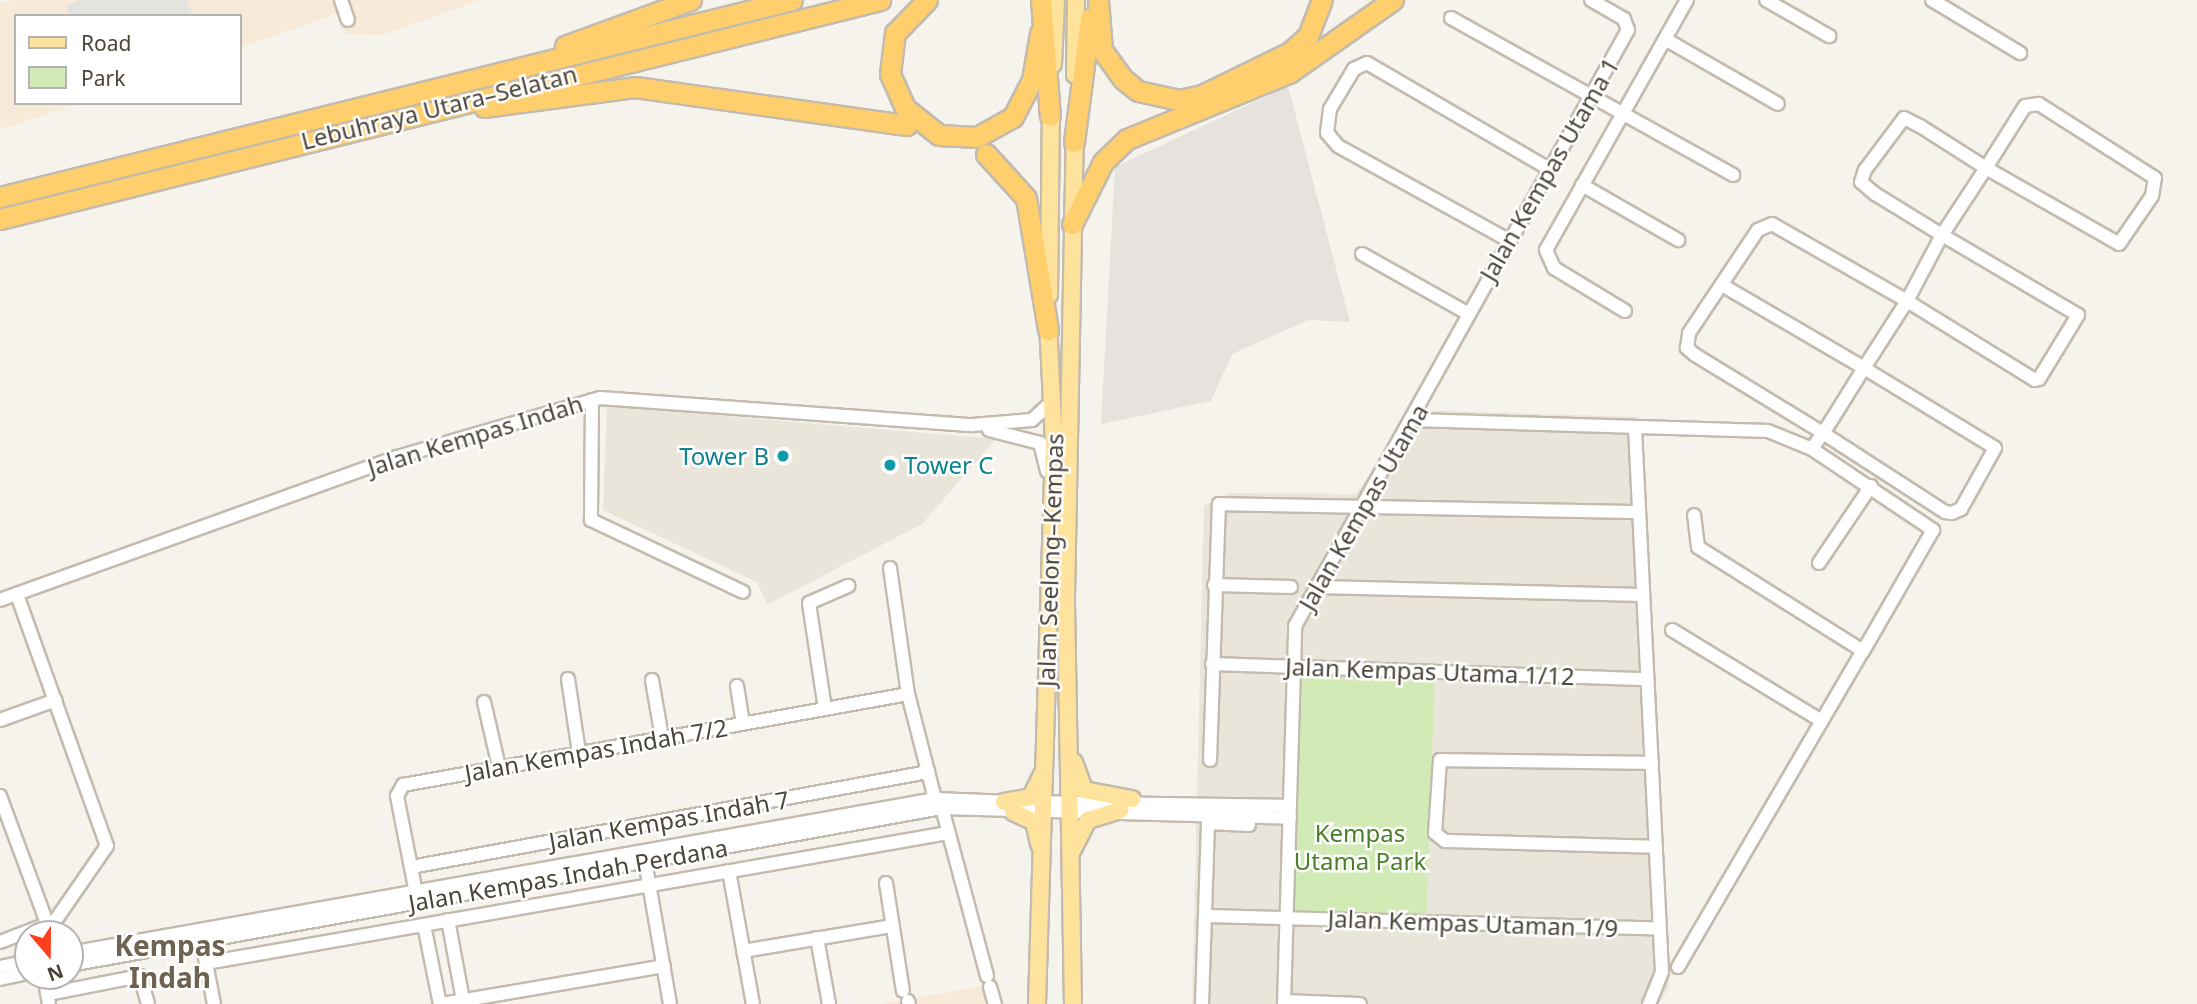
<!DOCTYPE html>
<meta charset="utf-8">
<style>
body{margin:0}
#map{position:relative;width:2197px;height:1004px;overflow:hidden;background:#f6f3ec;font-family:"Noto Sans",sans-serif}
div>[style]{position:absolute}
.residential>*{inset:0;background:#eae5da}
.commercial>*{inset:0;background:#f7ead8}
.industrial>*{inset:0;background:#e6e2dd}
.green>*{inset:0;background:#d2eab5;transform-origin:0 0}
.parking>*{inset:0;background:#e5e3e0}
.roads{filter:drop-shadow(2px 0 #c2bbae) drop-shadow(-2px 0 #c2bbae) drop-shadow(0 2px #c2bbae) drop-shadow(0 -2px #c2bbae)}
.minor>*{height:12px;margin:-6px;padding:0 6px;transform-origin:6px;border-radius:6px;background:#fff}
.major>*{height:16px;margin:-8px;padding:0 8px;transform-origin:8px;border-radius:8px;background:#ffe39c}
.highway>*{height:19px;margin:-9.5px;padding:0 9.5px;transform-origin:9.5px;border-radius:9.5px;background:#ffcf6e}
.dots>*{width:19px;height:19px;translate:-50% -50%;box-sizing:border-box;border:4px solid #fff;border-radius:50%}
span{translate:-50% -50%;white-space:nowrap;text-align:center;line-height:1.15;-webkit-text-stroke:5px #fff;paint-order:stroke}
.street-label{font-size:24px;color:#4b4439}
.culture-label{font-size:24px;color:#0d838f}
.right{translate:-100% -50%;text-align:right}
.left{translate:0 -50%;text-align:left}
.park-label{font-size:24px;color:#4a7f2a}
.quarter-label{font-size:28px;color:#6e6250;font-weight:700}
.legend{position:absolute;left:14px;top:14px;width:228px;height:91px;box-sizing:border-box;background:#fff;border:2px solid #b7b4b0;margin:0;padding:9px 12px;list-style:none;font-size:21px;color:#4b4439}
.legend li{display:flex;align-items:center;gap:14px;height:35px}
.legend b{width:35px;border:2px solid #b7b4b0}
.north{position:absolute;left:14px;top:920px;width:70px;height:70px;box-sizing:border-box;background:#fff;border:2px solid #b7b4b0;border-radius:50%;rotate:160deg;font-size:19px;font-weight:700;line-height:28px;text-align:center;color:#4b4439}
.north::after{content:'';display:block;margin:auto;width:24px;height:32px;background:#fc3f1d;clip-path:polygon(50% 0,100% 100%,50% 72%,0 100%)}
</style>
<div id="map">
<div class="residential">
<div style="clip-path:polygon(607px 406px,996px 439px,922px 524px,767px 605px,757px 582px,603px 510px)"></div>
<div style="clip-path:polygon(1415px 410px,1639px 417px,1669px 988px,1658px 1004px,1192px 1004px,1204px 506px,1229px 493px,1356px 494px)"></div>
</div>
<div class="commercial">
<div style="clip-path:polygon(10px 0,480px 0,383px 35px,344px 34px,336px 14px,240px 48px,240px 16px,16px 16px,16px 103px,79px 103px,0 130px,0 4px)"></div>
<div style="clip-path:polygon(993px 984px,998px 1004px,880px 1004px)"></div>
</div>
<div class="industrial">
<div style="clip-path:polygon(1288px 86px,1350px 322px,1308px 320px,1232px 354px,1211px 401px,1101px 424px,1115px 167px)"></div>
</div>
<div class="green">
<div style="left:1294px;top:666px;width:141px;height:252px;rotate:2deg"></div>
</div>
<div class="parking">
<div style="clip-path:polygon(80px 0,187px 0,193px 16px,69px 16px,66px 6px)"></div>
</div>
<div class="roads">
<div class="minor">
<div style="left:341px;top:0;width:21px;rotate:71deg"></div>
<div style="left:1766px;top:0;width:73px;rotate:29.7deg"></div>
<div style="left:1932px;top:0;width:103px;rotate:31.1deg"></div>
<div style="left:1451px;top:18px;width:323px;rotate:29.1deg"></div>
<div style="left:1665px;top:39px;width:130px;rotate:29.9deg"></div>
<div style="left:1582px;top:185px;width:111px;rotate:29.8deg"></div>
<div style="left:1510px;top:241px;width:196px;rotate:-151.1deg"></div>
<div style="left:1338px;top:146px;width:17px;rotate:-130deg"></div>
<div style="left:1327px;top:133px;width:24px;rotate:-83deg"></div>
<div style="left:1330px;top:109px;width:47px;rotate:-59deg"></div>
<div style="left:1354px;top:69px;width:14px;rotate:-25deg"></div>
<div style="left:1367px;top:63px;width:211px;rotate:30.2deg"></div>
<div style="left:1362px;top:254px;width:120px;rotate:29.3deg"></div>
<div style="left:1722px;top:285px;width:164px;rotate:30.3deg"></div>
<div style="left:1864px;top:368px;width:153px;rotate:31.4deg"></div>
<div style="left:1995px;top:448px;width:70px;rotate:119.1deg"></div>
<div style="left:1961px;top:509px;width:10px;rotate:156deg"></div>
<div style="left:1952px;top:513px;width:7px;rotate:-172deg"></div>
<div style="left:1945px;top:512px;width:145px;rotate:-147.1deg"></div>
<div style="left:1823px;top:433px;width:150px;rotate:-148.6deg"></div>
<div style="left:1695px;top:355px;width:11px;rotate:-139deg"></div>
<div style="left:1687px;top:348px;width:15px;rotate:-82deg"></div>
<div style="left:1689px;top:333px;width:124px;rotate:-56.2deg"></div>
<div style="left:1758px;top:230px;width:15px;rotate:-23deg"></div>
<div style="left:1772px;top:224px;width:155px;rotate:29.7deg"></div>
<div style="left:1907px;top:301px;width:150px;rotate:31.7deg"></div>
<div style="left:2035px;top:380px;width:4px;rotate:-14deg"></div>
<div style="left:2039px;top:379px;width:75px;rotate:-58.6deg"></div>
<div style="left:2078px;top:315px;width:158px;rotate:-149.5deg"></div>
<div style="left:1942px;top:235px;width:79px;rotate:-148.5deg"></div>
<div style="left:1875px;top:194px;width:18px;rotate:-139deg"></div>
<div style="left:1861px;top:182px;width:13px;rotate:-72deg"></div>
<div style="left:1865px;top:170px;width:65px;rotate:-53.1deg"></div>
<div style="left:1904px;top:118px;width:18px;rotate:27deg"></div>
<div style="left:1920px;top:126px;width:78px;rotate:32.5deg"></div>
<div style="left:1986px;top:168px;width:153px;rotate:29.7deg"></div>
<div style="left:2119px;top:244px;width:58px;rotate:-55.5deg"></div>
<div style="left:2152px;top:196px;width:18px;rotate:-81deg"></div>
<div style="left:2155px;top:178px;width:138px;rotate:-147.5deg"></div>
<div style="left:2039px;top:104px;width:14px;rotate:172deg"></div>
<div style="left:2025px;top:106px;width:73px;rotate:122.2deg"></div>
<div style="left:1986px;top:168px;width:80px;rotate:123.3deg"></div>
<div style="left:1942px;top:235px;width:75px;rotate:117.9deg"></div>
<div style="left:1907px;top:301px;width:80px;rotate:122.7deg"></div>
<div style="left:1864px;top:368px;width:62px;rotate:121.9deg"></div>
<div style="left:1831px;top:421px;width:14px;rotate:124deg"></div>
<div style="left:1823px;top:433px;width:19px;rotate:125deg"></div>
<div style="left:1625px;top:311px;width:83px;rotate:-148.8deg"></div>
<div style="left:1554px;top:268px;width:20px;rotate:-114deg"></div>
<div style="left:1546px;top:250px;width:287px;rotate:-60.6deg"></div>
<div style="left:592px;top:400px;width:120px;rotate:90.5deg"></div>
<div style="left:591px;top:520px;width:168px;rotate:25.3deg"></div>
<div style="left:1414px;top:420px;width:354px;rotate:1.8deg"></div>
<div style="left:1768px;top:431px;width:48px;rotate:22.2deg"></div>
<div style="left:1812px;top:449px;width:146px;rotate:33.8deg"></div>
<div style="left:1933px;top:530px;width:140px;rotate:120deg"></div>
<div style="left:1635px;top:428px;width:545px;rotate:87.16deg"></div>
<div style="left:1662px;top:972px;width:35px;rotate:112deg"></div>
<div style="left:989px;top:430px;width:53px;rotate:14.3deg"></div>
<div style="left:1040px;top:443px;width:29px;rotate:76deg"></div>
<div style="left:1819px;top:563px;width:93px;rotate:-56deg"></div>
<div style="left:890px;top:568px;width:127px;rotate:81.9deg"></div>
<div style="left:908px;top:694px;width:108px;rotate:75.6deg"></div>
<div style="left:1214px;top:585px;width:77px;rotate:1.5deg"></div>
<div style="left:1319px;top:587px;width:324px;rotate:1.4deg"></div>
<div style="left:0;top:600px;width:422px;rotate:-19.8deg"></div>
<div style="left:397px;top:457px;width:211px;rotate:-16.2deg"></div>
<div style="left:600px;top:398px;width:373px;rotate:4.2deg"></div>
<div style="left:972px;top:425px;width:60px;rotate:-4.8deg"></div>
<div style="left:1032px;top:420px;width:26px;rotate:-43deg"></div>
<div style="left:1672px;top:630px;width:173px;rotate:31.3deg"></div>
<div style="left:1212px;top:664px;width:435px;rotate:2deg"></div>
<div style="left:568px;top:679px;width:75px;rotate:81.5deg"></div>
<div style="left:652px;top:680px;width:59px;rotate:80.2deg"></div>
<div style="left:737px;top:686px;width:37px;rotate:81deg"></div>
<div style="left:484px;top:702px;width:67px;rotate:77deg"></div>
<div style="left:825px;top:709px;width:107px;rotate:-98.6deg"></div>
<div style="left:809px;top:603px;width:43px;rotate:-23.6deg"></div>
<div style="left:0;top:720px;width:59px;rotate:-19.7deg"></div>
<div style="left:1210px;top:760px;width:256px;rotate:-88deg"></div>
<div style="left:1219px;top:504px;width:420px;rotate:1.1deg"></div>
<div style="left:1652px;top:763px;width:212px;rotate:-179.2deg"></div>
<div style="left:1440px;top:760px;width:73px;rotate:93.9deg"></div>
<div style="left:1435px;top:833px;width:13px;rotate:39deg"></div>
<div style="left:1445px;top:841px;width:211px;rotate:1.6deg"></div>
<div style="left:0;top:796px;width:139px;rotate:69.7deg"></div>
<div style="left:1036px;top:802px;width:254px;rotate:0.9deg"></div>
<div style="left:942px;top:808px;width:174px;rotate:75deg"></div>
<div style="left:644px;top:855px;width:151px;rotate:80.1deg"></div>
<div style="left:411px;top:867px;width:526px;rotate:-10.41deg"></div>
<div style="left:729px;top:871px;width:135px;rotate:79.8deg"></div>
<div style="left:886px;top:883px;width:109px;rotate:81.1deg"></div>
<div style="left:416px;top:893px;width:99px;rotate:-101.1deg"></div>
<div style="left:397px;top:796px;width:13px;rotate:-61deg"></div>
<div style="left:403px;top:785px;width:513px;rotate:-10.21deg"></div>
<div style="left:1205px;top:916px;width:455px;rotate:1.6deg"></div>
<div style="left:448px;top:920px;width:81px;rotate:79.4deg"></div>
<div style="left:424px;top:925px;width:81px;rotate:78.6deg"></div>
<div style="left:200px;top:932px;width:73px;rotate:79deg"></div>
<div style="left:817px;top:938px;width:67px;rotate:79.7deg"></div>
<div style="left:0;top:942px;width:59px;rotate:-20.9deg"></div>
<div style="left:55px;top:921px;width:91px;rotate:-55.3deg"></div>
<div style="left:107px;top:846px;width:268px;rotate:-109.7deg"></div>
<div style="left:743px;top:951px;width:152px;rotate:-9.5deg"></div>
<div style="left:70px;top:953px;width:879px;rotate:-10.09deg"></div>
<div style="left:935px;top:799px;width:76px;rotate:2.3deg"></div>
<div style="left:206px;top:963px;width:753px;rotate:-9.94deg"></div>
<div style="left:70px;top:965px;width:886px;rotate:-10.21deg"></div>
<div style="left:942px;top:808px;width:348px;rotate:1.6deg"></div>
<div style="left:0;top:967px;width:29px;rotate:-12deg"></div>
<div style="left:1678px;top:967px;width:366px;rotate:-59.7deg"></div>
<div style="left:1863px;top:651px;width:195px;rotate:-147.8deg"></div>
<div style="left:1698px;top:547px;width:32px;rotate:-97deg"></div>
<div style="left:44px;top:976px;width:28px;rotate:80deg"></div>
<div style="left:0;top:979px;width:29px;rotate:-12deg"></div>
<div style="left:990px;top:987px;width:18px;rotate:74deg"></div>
<div style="left:48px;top:994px;width:94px;rotate:-11.1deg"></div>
<div style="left:140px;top:976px;width:29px;rotate:74deg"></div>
<div style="left:908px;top:1001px;width:3px;rotate:72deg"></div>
<div style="left:1284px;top:1001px;width:76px;rotate:2.3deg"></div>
<div style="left:442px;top:1004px;width:225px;rotate:-9.7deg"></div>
<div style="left:1202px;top:1004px;width:181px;rotate:-88.1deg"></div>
<div style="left:1208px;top:823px;width:41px;rotate:2.8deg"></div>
<div style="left:1284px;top:1004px;width:378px;rotate:-88.3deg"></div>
<div style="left:1295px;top:626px;width:683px;rotate:-60.81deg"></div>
<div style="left:1628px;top:30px;width:12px;rotate:-110deg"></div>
<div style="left:1624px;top:19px;width:38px;rotate:-150deg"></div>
</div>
<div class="major">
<div style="left:1053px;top:64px;width:64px;rotate:-87.3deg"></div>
<div style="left:1075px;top:75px;width:75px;rotate:-89.2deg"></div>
<div style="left:1049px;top:295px;width:191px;rotate:-89.4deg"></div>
<div style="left:1074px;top:762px;width:30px;rotate:70deg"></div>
<div style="left:1084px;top:790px;width:49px;rotate:10.6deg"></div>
<div style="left:1004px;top:802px;width:27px;rotate:-10deg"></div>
<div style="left:1031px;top:797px;width:25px;rotate:-64deg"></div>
<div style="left:1013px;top:812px;width:23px;rotate:25deg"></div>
<div style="left:1034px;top:822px;width:23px;rotate:77deg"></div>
<div style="left:1072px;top:851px;width:35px;rotate:-63deg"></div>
<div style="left:1088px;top:820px;width:34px;rotate:-17deg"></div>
<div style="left:1037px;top:1004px;width:560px;rotate:-88.26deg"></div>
<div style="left:1054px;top:444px;width:123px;rotate:-92.8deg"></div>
<div style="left:1073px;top:1004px;width:408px;rotate:-91deg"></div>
<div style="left:1066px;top:596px;width:464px;rotate:-88.9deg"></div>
</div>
<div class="highway">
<div style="left:927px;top:0;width:46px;rotate:134.1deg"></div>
<div style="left:895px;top:33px;width:41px;rotate:97deg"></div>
<div style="left:890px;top:74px;width:37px;rotate:66deg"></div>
<div style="left:905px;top:108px;width:43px;rotate:38.5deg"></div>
<div style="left:939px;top:135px;width:38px;rotate:3deg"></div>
<div style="left:977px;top:137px;width:41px;rotate:-29.1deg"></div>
<div style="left:1013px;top:117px;width:42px;rotate:-62.8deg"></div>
<div style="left:1032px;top:80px;width:48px;rotate:-80.3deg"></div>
<div style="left:1041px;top:0;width:116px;rotate:85.6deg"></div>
<div style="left:1098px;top:0;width:50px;rotate:85.4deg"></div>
<div style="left:1102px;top:50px;width:36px;rotate:54deg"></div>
<div style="left:1123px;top:79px;width:19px;rotate:39deg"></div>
<div style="left:1138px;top:91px;width:42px;rotate:12.4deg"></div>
<div style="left:1179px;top:100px;width:24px;rotate:-12deg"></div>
<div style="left:1202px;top:95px;width:98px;rotate:-26deg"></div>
<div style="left:1290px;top:52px;width:24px;rotate:-42deg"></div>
<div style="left:1308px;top:36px;width:39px;rotate:-69deg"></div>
<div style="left:565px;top:46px;width:134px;rotate:-20.1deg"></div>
<div style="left:484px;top:107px;width:152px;rotate:-7.5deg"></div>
<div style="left:635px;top:87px;width:274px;rotate:8deg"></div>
<div style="left:1074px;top:142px;width:125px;rotate:-82.6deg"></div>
<div style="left:986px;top:154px;width:59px;rotate:47.7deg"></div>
<div style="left:1026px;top:198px;width:134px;rotate:80.5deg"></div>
<div style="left:0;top:197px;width:816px;rotate:-13.97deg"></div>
<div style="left:0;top:219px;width:907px;rotate:-13.97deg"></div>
<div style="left:1072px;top:224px;width:69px;rotate:-63.4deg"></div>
<div style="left:1103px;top:162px;width:33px;rotate:-44deg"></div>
<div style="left:1127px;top:139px;width:175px;rotate:-22.2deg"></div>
<div style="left:1289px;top:73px;width:127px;rotate:-35.1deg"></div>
</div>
</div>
<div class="dots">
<div style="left:783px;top:456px;background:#0f9aa8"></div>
<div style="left:890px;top:465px;background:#0f9aa8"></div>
</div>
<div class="street-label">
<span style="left:439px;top:107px;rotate:-14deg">Lebuhraya Utara–Selatan</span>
<span style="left:1549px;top:169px;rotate:-60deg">Jalan Kempas Utama 1</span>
<span style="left:475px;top:435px;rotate:-17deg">Jalan Kempas Indah</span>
<span style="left:1363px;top:507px;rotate:-60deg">Jalan Kempas Utama</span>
<span style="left:1050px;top:560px;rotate:-88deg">Jalan Seelong–Kempas</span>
<span style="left:1430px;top:671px;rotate:2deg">Jalan Kempas Utama 1/12</span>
<span style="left:596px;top:750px;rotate:-10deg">Jalan Kempas Indah 7/2</span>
<span style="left:669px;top:820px;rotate:-10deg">Jalan Kempas Indah 7</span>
<span style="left:568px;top:875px;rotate:-10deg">Jalan Kempas Indah Perdana</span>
<span style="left:1473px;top:923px;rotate:2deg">Jalan Kempas Utaman 1/9</span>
</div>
<div class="culture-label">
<span class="right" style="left:769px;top:456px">Tower B</span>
<span class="left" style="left:904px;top:465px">Tower C</span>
</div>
<div class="park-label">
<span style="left:1360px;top:847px">Kempas<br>Utama Park</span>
</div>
<div class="quarter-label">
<span style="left:170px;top:961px">Kempas<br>Indah</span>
</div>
<ul class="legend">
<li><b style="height:9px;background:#ffe39c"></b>Road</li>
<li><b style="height:19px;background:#d2eab5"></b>Park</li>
</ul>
<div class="north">N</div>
</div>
